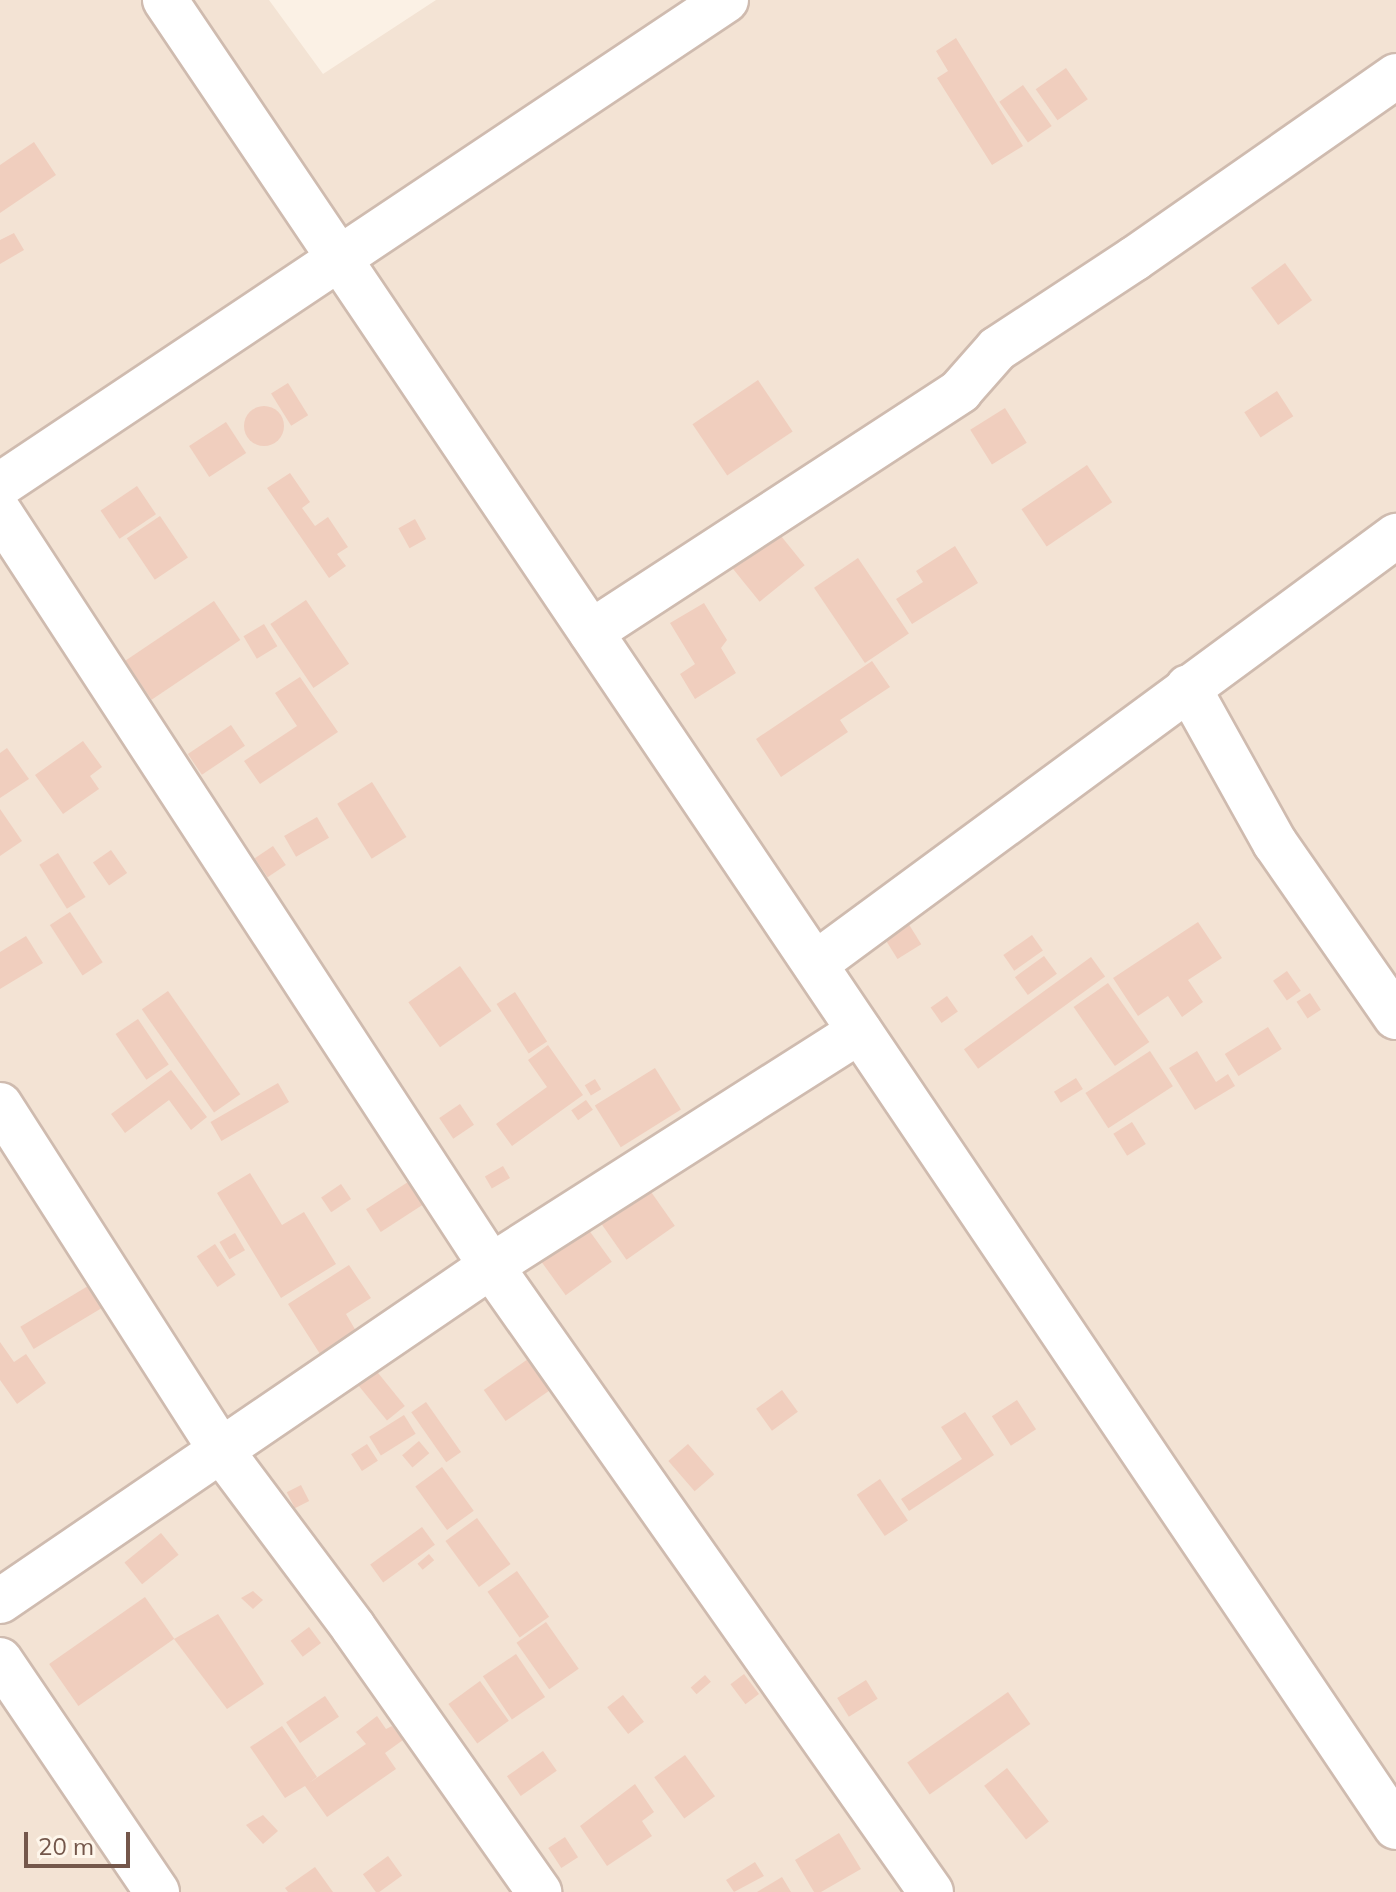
<!DOCTYPE html>
<style>
body{margin:0}
#map{position:relative;width:1396px;height:1892px;overflow:hidden;background:#fbf1e5;font-family:Mulish,sans-serif}
div>[style]{position:absolute}
.residential>*{inset:0;background:#f3e3d4}
.building>*{inset:0;background:#f0cebe;transform-origin:0 0}
.round{border-radius:50%}
.roads{filter:drop-shadow(2px 0 #cfbbaf) drop-shadow(-2px 0 #cfbbaf) drop-shadow(0 2px #cfbbaf) drop-shadow(0 -2px #cfbbaf)}
.minor>*{height:44px;margin:-22px;padding:0 22px;transform-origin:22px;border-radius:22px;background:#fff}
span{translate:-50% -50%;white-space:nowrap;text-align:center;line-height:1.15;-webkit-text-stroke:6px #fef6eb;paint-order:stroke}
.scale{position:absolute;left:24px;top:1832px;width:106px;height:36px;box-sizing:border-box;border:4px solid #74574b;border-top:0;padding-left:10px;font-size:24px;line-height:28px;white-space:nowrap;color:#74574b;-webkit-text-stroke:6px #fef6eb;paint-order:stroke}
</style>
<div id="map">
<div class="residential">
<div style="clip-path:polygon(0 0,269px 0,323px 74px,436px 0,1396px 0,1396px 1892px,0 1892px)"></div>
</div>
<div class="building">
<div style="clip-path:polygon(956px 38px,1023px 146px,992px 165px,937px 78px,948px 71px,936px 51px)"></div>
<div style="left:1066px;top:68px;width:38px;height:37px;rotate:55deg"></div>
<div style="left:1023px;top:85px;width:50px;height:29px;rotate:55deg"></div>
<div style="clip-path:polygon(34px 142px,56px 175px,0 213px,0 165px)"></div>
<div style="clip-path:polygon(14px 233px,24px 250px,0 264px,0 240px)"></div>
<div style="left:1285px;top:263px;width:46px;height:42px;rotate:54deg"></div>
<div style="left:758px;top:380px;width:62px;height:79px;rotate:56deg"></div>
<div style="left:288px;top:383px;width:38px;height:20px;rotate:58deg"></div>
<div style="left:1277px;top:391px;width:30px;height:39px;rotate:57deg"></div>
<div class="round" style="left:244px;top:406px;width:40px;height:40px"></div>
<div style="left:1005px;top:408px;width:41px;height:41px;rotate:58deg"></div>
<div style="left:226px;top:422px;width:37px;height:44px;rotate:57deg"></div>
<div style="left:1087px;top:465px;width:45px;height:79px;rotate:56deg"></div>
<div style="clip-path:polygon(290px 473px,310px 502px,302px 508px,315px 526px,328px 517px,348px 547px,337px 554px,346px 566px,329px 578px,267px 488px)"></div>
<div style="left:137px;top:486px;width:34px;height:44px;rotate:56deg"></div>
<div style="left:160px;top:516px;width:50px;height:40px;rotate:56deg"></div>
<div style="left:415px;top:519px;width:23px;height:19px;rotate:61deg"></div>
<div style="left:777px;top:531px;width:44px;height:58px;rotate:51deg"></div>
<div style="clip-path:polygon(955px 546px,978px 583px,912px 624px,896px 599px,923px 582px,916px 571px)"></div>
<div style="left:858px;top:558px;width:91px;height:53px;rotate:56deg"></div>
<div style="left:306px;top:600px;width:77px;height:43px;rotate:56deg"></div>
<div style="left:214px;top:601px;width:47px;height:107px;rotate:56deg"></div>
<div style="clip-path:polygon(704px 603px,727px 640px,721px 648px,736px 673px,695px 699px,680px 674px,695px 664px,670px 623px)"></div>
<div style="left:264px;top:624px;width:26px;height:24px;rotate:59deg"></div>
<div style="clip-path:polygon(872px 661px,890px 687px,840px 720px,848px 732px,781px 777px,756px 739px)"></div>
<div style="clip-path:polygon(300px 677px,338px 732px,260px 784px,244px 761px,297px 726px,275px 693px)"></div>
<div style="left:231px;top:725px;width:25px;height:52px;rotate:56deg"></div>
<div style="clip-path:polygon(83px 741px,102px 767px,90px 776px,99px 789px,63px 814px,35px 775px)"></div>
<div style="clip-path:polygon(7px 748px,29px 779px,0 798px,0 753px)"></div>
<div style="left:372px;top:782px;width:65px;height:41px;rotate:58deg"></div>
<div style="clip-path:polygon(0 809px,22px 841px,0 856px)"></div>
<div style="left:317px;top:817px;width:24px;height:38px;rotate:60deg"></div>
<div style="left:273px;top:846px;width:23px;height:22px;rotate:56deg"></div>
<div style="left:111px;top:850px;width:28px;height:22px;rotate:55deg"></div>
<div style="left:58px;top:853px;width:52px;height:22px;rotate:58deg"></div>
<div style="left:70px;top:912px;width:60px;height:24px;rotate:57deg"></div>
<div style="clip-path:polygon(1198px 922px,1222px 958px,1188px 980px,1203px 1002px,1182px 1017px,1168px 996px,1138px 1016px,1113px 978px)"></div>
<div style="left:908px;top:923px;width:25px;height:28px;rotate:58deg"></div>
<div style="left:1032px;top:935px;width:19px;height:35px;rotate:55deg"></div>
<div style="clip-path:polygon(26px 936px,43px 963px,0 989px,0 952px)"></div>
<div style="left:1044px;top:956px;width:22px;height:36px;rotate:54deg"></div>
<div style="left:1091px;top:957px;width:24px;height:157px;rotate:54deg"></div>
<div style="left:460px;top:966px;width:55px;height:63px;rotate:55deg"></div>
<div style="left:1287px;top:971px;width:24px;height:17px;rotate:55deg"></div>
<div style="left:1108px;top:983px;width:72px;height:42px;rotate:55deg"></div>
<div style="left:168px;top:991px;width:126px;height:32px;rotate:55deg"></div>
<div style="left:515px;top:992px;width:59px;height:22px;rotate:57deg"></div>
<div style="left:1310px;top:993px;width:20px;height:16px;rotate:57deg"></div>
<div style="left:947px;top:996px;width:19px;height:20px;rotate:55deg"></div>
<div style="left:138px;top:1019px;width:55px;height:27px;rotate:56deg"></div>
<div style="left:1268px;top:1027px;width:26px;height:51px;rotate:58deg"></div>
<div style="clip-path:polygon(548px 1045px,583px 1095px,512px 1146px,496px 1124px,547px 1087px,528px 1060px)"></div>
<div style="left:1150px;top:1051px;width:42px;height:77px;rotate:57deg"></div>
<div style="clip-path:polygon(1197px 1051px,1216px 1082px,1228px 1074px,1235px 1086px,1195px 1110px,1169px 1068px)"></div>
<div style="left:655px;top:1068px;width:49px;height:71px;rotate:58deg"></div>
<div style="clip-path:polygon(171px 1070px,207px 1117px,191px 1130px,169px 1100px,125px 1133px,111px 1114px)"></div>
<div style="left:1076px;top:1078px;width:13px;height:26px;rotate:58deg"></div>
<div style="left:595px;top:1079px;width:12px;height:12px;rotate:59deg"></div>
<div style="left:278px;top:1083px;width:22px;height:78px;rotate:60deg"></div>
<div style="left:586px;top:1100px;width:12px;height:18px;rotate:55deg"></div>
<div style="left:460px;top:1104px;width:25px;height:25px;rotate:56deg"></div>
<div style="left:1132px;top:1122px;width:26px;height:22px;rotate:58deg"></div>
<div style="left:503px;top:1166px;width:14px;height:21px;rotate:60deg"></div>
<div style="clip-path:polygon(250px 1173px,282px 1225px,304px 1212px,336px 1264px,281px 1298px,217px 1193px)"></div>
<div style="left:408px;top:1182px;width:27px;height:50px;rotate:57deg"></div>
<div style="left:341px;top:1184px;width:18px;height:24px;rotate:56deg"></div>
<div style="left:649px;top:1189px;width:45px;height:59px;rotate:55deg"></div>
<div style="left:583px;top:1222px;width:49px;height:57px;rotate:54deg"></div>
<div style="left:235px;top:1233px;width:20px;height:18px;rotate:60deg"></div>
<div style="left:215px;top:1244px;width:37px;height:22px;rotate:56deg"></div>
<div style="clip-path:polygon(349px 1265px,371px 1298px,346px 1314px,356px 1331px,320px 1354px,288px 1304px)"></div>
<div style="left:88px;top:1286px;width:26px;height:79px;rotate:59deg"></div>
<div style="clip-path:polygon(0 1342px,14px 1362px,26px 1354px,46px 1383px,17px 1404px,0 1380px)"></div>
<div style="left:528px;top:1359px;width:38px;height:54px;rotate:55deg"></div>
<div style="left:374px;top:1368px;width:49px;height:23px;rotate:51deg"></div>
<div style="left:782px;top:1390px;width:27px;height:32px;rotate:54deg"></div>
<div style="left:1017px;top:1400px;width:35px;height:30px;rotate:57deg"></div>
<div style="left:426px;top:1402px;width:61px;height:18px;rotate:55deg"></div>
<div style="clip-path:polygon(965px 1412px,994px 1455px,909px 1511px,901px 1499px,962px 1459px,941px 1427px)"></div>
<div style="left:404px;top:1415px;width:22px;height:41px;rotate:58deg"></div>
<div style="left:419px;top:1441px;width:16px;height:22px;rotate:50deg"></div>
<div style="left:367px;top:1444px;width:20px;height:19px;rotate:57deg"></div>
<div style="left:688px;top:1444px;width:40px;height:26px;rotate:49deg"></div>
<div style="left:442px;top:1467px;width:54px;height:33px;rotate:54deg"></div>
<div style="left:880px;top:1479px;width:50px;height:28px;rotate:56deg"></div>
<div style="left:301px;top:1485px;width:18px;height:16px;rotate:63deg"></div>
<div style="left:477px;top:1518px;width:57px;height:39px;rotate:54deg"></div>
<div style="left:422px;top:1527px;width:22px;height:64px;rotate:54deg"></div>
<div style="left:161px;top:1533px;width:28px;height:47px;rotate:51deg"></div>
<div style="left:429px;top:1554px;width:8px;height:15px;rotate:50deg"></div>
<div style="left:517px;top:1571px;width:56px;height:36px;rotate:55deg"></div>
<div style="clip-path:polygon(253px 1591px,263px 1600px,253px 1609px,241px 1598px)"></div>
<div style="left:145px;top:1597px;width:51px;height:117px;rotate:55deg"></div>
<div style="clip-path:polygon(218px 1614px,264px 1684px,227px 1709px,174px 1639px)"></div>
<div style="left:546px;top:1622px;width:57px;height:36px;rotate:55deg"></div>
<div style="left:309px;top:1627px;width:20px;height:23px;rotate:53deg"></div>
<div style="left:516px;top:1654px;width:52px;height:40px;rotate:56deg"></div>
<div style="left:744px;top:1674px;width:25px;height:17px;rotate:53deg"></div>
<div style="left:705px;top:1675px;width:9px;height:19px;rotate:49deg"></div>
<div style="left:866px;top:1680px;width:22px;height:34px;rotate:58deg"></div>
<div style="left:480px;top:1681px;width:49px;height:39px;rotate:54deg"></div>
<div style="left:1008px;top:1692px;width:39px;height:123px;rotate:55deg"></div>
<div style="left:623px;top:1695px;width:34px;height:20px;rotate:52deg"></div>
<div style="left:325px;top:1696px;width:25px;height:47px;rotate:56deg"></div>
<div style="clip-path:polygon(377px 1716px,386px 1729px,392px 1726px,403px 1740px,385px 1753px,396px 1769px,327px 1817px,305px 1786px,285px 1798px,250px 1747px,282px 1726px,317px 1777px,309px 1783px,366px 1744px,356px 1732px)"></div>
<div style="left:543px;top:1751px;width:24px;height:44px;rotate:55deg"></div>
<div style="left:685px;top:1755px;width:51px;height:38px;rotate:54deg"></div>
<div style="left:1007px;top:1768px;width:68px;height:29px;rotate:52deg"></div>
<div style="clip-path:polygon(635px 1784px,654px 1812px,642px 1821px,652px 1836px,607px 1866px,580px 1826px)"></div>
<div style="clip-path:polygon(263px 1815px,278px 1831px,263px 1844px,246px 1825px)"></div>
<div style="clip-path:polygon(839px 1833px,861px 1869px,821px 1892px,814px 1892px,795px 1860px)"></div>
<div style="left:565px;top:1837px;width:24px;height:20px;rotate:57deg"></div>
<div style="left:388px;top:1856px;width:24px;height:31px;rotate:54deg"></div>
<div style="clip-path:polygon(755px 1862px,764px 1876px,734px 1892px,726px 1880px)"></div>
<div style="clip-path:polygon(315px 1867px,333px 1892px,288px 1892px,285px 1888px)"></div>
<div style="clip-path:polygon(782px 1877px,791px 1892px,757px 1892px)"></div>
</div>
<div class="roads">
<div class="minor">
<div style="left:165px;top:0;width:2203px;rotate:56.03deg"></div>
<div style="left:0;top:485px;width:873px;rotate:-33.74deg"></div>
<div style="left:0;top:513px;width:899px;rotate:56.89deg"></div>
<div style="left:491px;top:1266px;width:765px;rotate:54.9deg"></div>
<div style="left:591px;top:632px;width:441px;rotate:-33.1deg"></div>
<div style="left:960px;top:391px;width:56px;rotate:-48.6deg"></div>
<div style="left:997px;top:349px;width:164px;rotate:-33.3deg"></div>
<div style="left:1134px;top:259px;width:320px;rotate:-34.9deg"></div>
<div style="left:1188px;top:687px;width:179px;rotate:60.9deg"></div>
<div style="left:1275px;top:843px;width:212px;rotate:55.2deg"></div>
<div style="left:815px;top:964px;width:722px;rotate:-36.38deg"></div>
<div style="left:0;top:1105px;width:408px;rotate:57.4deg"></div>
<div style="left:220px;top:1449px;width:222px;rotate:53.2deg"></div>
<div style="left:353px;top:1627px;width:324px;rotate:54.9deg"></div>
<div style="left:0;top:1601px;width:594px;rotate:-34.3deg"></div>
<div style="left:491px;top:1266px;width:437px;rotate:-32.5deg"></div>
<div style="left:0;top:1660px;width:280px;rotate:55.9deg"></div>
</div>
</div>
<div class="scale">20 m</div>
</div>
